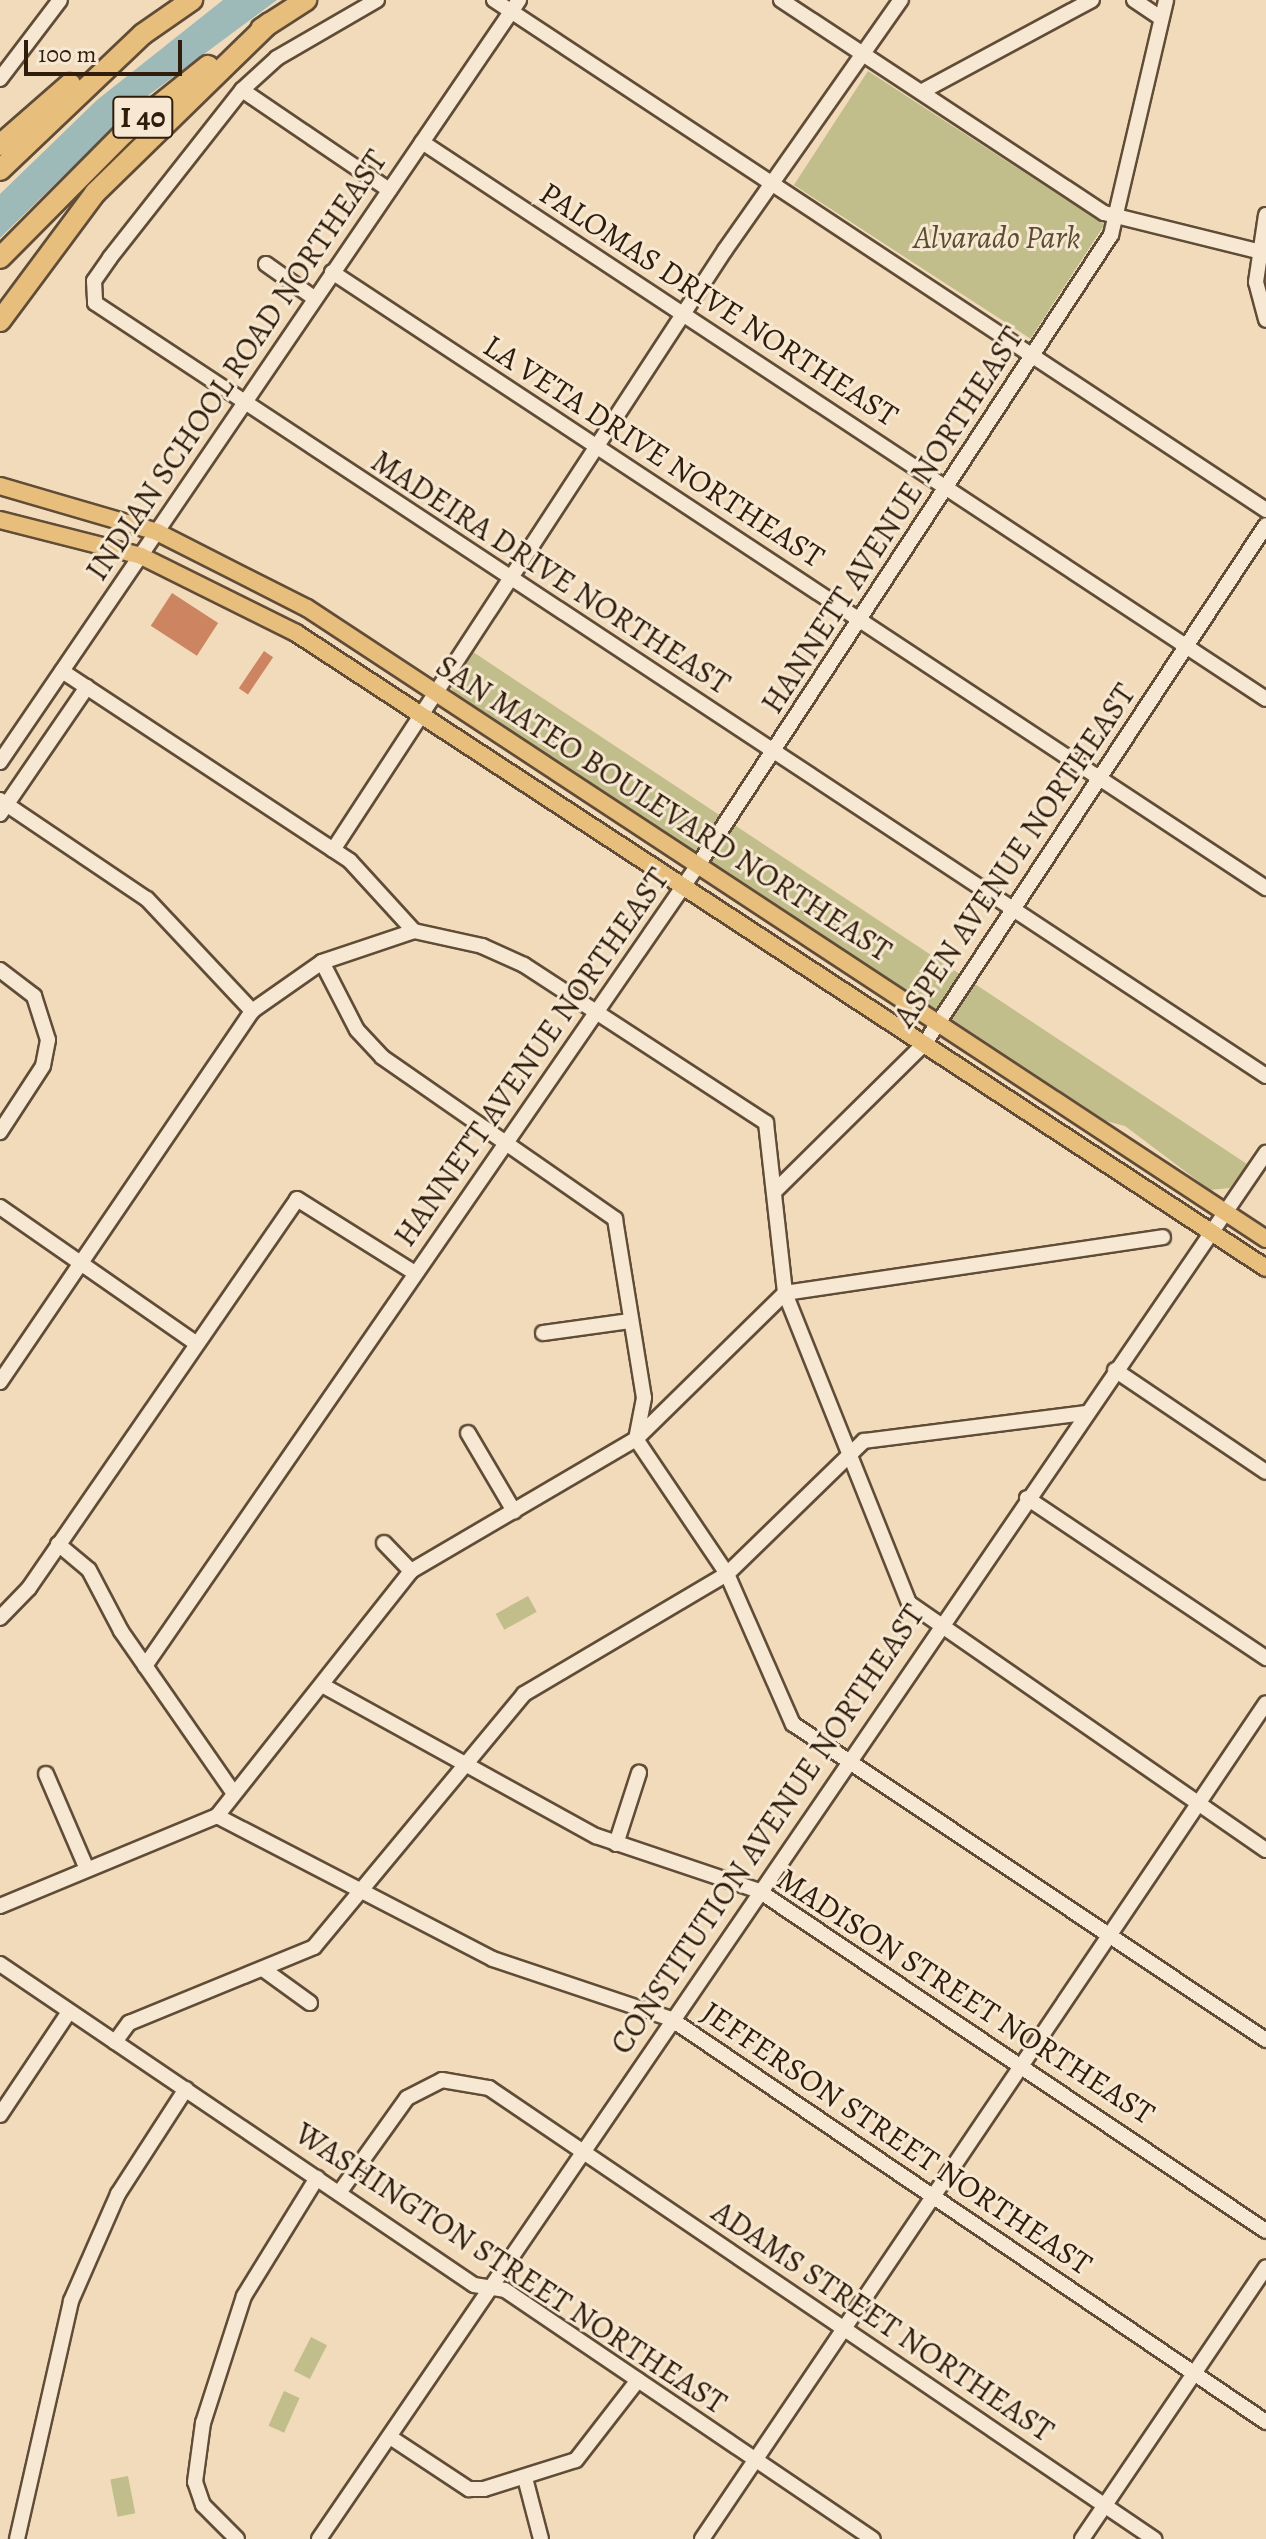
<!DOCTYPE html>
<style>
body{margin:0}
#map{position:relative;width:1266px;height:2539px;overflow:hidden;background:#f1dbba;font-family:Alegreya,serif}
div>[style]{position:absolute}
.green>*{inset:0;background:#c1be8b;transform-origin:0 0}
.water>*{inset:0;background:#9db9b8}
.building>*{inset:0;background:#cc8461;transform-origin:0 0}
.roads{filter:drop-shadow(2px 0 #604c37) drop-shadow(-2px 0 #604c37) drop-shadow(0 2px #604c37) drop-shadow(0 -2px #604c37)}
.minor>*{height:14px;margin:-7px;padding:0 7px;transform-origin:7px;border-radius:7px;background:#f6e8d2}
.major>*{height:16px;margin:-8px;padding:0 8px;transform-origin:8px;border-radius:8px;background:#e8be7d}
.highway>*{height:20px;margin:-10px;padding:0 10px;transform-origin:10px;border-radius:10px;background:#e8be7d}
span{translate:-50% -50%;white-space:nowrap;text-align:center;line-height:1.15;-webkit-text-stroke:6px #f6e8d2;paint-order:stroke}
.shield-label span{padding:2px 6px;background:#f6e8d2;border:2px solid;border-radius:6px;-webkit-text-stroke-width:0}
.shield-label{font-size:30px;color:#2f1c0b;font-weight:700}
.park-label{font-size:32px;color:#5b4d31;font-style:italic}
.street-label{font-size:32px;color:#2f1c0b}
.scale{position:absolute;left:24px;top:40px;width:158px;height:36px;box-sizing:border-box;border:4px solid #2f1c0b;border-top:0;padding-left:10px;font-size:24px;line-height:28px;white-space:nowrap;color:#2f1c0b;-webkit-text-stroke:6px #f6e8d2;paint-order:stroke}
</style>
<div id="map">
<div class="green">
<div style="left:868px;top:71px;width:282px;height:136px;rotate:33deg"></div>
<div style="clip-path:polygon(470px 650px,1247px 1164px,1230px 1188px,1210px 1190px,1125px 1126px,1106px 1121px,456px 696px,449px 684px)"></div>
<div style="left:528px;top:1596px;width:18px;height:37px;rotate:61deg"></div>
<div style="left:311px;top:2337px;width:18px;height:38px;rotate:27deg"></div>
<div style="left:284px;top:2391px;width:17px;height:38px;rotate:24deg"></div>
<div style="left:128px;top:2476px;width:38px;height:18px;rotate:79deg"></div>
</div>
<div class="water">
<div style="clip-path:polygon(223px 0,277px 0,138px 103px,0 238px,0 194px,97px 100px)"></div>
</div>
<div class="building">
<div style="left:172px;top:593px;width:55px;height:39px;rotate:33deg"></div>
<div style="left:264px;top:651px;width:11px;height:45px;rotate:34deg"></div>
</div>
<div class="roads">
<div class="minor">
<div style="left:377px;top:0;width:116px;rotate:149.9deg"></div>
<div style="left:277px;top:58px;width:47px;rotate:137.6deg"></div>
<div style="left:242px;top:90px;width:214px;rotate:128.2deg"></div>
<div style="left:110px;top:258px;width:28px;rotate:125deg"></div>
<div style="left:94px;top:281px;width:22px;rotate:87deg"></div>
<div style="left:95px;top:303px;width:1403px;rotate:33.43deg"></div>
<div style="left:494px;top:0;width:925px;rotate:33.45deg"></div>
<div style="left:781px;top:0;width:387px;rotate:33.4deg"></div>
<div style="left:1104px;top:213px;width:159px;rotate:13.9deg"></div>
<div style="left:1134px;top:0;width:30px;rotate:34deg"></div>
<div style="left:0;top:79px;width:99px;rotate:-52.8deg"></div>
<div style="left:242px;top:90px;width:178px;rotate:34.2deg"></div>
<div style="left:921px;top:92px;width:194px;rotate:-28.3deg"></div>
<div style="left:422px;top:142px;width:1011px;rotate:33.42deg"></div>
<div style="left:1266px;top:215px;width:68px;rotate:98.5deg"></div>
<div style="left:1256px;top:282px;width:39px;rotate:75deg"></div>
<div style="left:266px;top:264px;width:59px;rotate:35.3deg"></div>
<div style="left:332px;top:272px;width:1119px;rotate:33.41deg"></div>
<div style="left:62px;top:671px;width:345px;rotate:33.4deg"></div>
<div style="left:350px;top:861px;width:95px;rotate:47.6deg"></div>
<div style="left:414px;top:931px;width:70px;rotate:12.4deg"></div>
<div style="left:482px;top:946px;width:46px;rotate:24.3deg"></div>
<div style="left:524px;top:965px;width:289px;rotate:33.1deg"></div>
<div style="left:766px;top:1123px;width:171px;rotate:83.6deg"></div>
<div style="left:785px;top:1293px;width:334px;rotate:68.2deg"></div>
<div style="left:909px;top:1603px;width:434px;rotate:34.7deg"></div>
<div style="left:0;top:762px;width:922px;rotate:-55.74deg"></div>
<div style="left:0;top:800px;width:177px;rotate:34deg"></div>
<div style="left:147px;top:899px;width:154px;rotate:46.8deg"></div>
<div style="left:0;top:814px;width:154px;rotate:-55.6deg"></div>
<div style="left:333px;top:850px;width:717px;rotate:-56.84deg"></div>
<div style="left:725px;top:250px;width:306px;rotate:-54.9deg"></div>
<div style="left:322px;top:962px;width:76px;rotate:62.8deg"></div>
<div style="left:357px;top:1030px;width:37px;rotate:47deg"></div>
<div style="left:382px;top:1057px;width:284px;rotate:34.8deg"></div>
<div style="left:615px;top:1219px;width:181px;rotate:80.8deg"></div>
<div style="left:644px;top:1398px;width:42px;rotate:101deg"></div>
<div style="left:636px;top:1439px;width:163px;rotate:56deg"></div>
<div style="left:727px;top:1574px;width:164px;rotate:66.3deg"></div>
<div style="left:793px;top:1724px;width:569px;rotate:33.75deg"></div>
<div style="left:0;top:970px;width:43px;rotate:37.4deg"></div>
<div style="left:34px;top:996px;width:46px;rotate:72.3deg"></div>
<div style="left:48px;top:1040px;width:26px;rotate:101deg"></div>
<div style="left:43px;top:1066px;width:79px;rotate:123.1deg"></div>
<div style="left:776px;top:1190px;width:209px;rotate:-44.6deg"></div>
<div style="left:925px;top:1043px;width:620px;rotate:-56.64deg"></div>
<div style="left:0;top:1207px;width:239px;rotate:34.8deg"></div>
<div style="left:543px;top:1333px;width:88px;rotate:-7.9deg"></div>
<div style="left:1115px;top:1370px;width:182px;rotate:34deg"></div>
<div style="left:0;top:1382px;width:448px;rotate:-55.8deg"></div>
<div style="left:252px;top:1011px;width:85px;rotate:-35deg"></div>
<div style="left:322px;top:962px;width:97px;rotate:-18.6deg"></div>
<div style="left:468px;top:1433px;width:91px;rotate:59.5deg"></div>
<div style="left:1027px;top:1498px;width:288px;rotate:33.8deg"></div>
<div style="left:384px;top:1543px;width:39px;rotate:46deg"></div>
<div style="left:58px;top:1544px;width:40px;rotate:40deg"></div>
<div style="left:89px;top:1570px;width:69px;rotate:62.3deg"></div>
<div style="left:121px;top:1631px;width:196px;rotate:55.2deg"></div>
<div style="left:0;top:1618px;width:42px;rotate:-46deg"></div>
<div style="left:29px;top:1588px;width:472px;rotate:-55.4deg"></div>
<div style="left:297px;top:1199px;width:139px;rotate:32.1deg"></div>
<div style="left:145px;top:1666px;width:977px;rotate:-55.38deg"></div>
<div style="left:700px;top:862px;width:750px;rotate:-56.76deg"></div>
<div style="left:1111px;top:235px;width:241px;rotate:-76.8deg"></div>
<div style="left:322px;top:1685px;width:313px;rotate:28.9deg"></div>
<div style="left:596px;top:1836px;width:172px;rotate:18.6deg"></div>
<div style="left:759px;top:1891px;width:610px;rotate:33.85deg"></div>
<div style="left:46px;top:1774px;width:103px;rotate:66.7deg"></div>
<div style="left:217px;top:1816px;width:311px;rotate:27.4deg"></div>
<div style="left:493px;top:1959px;width:188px;rotate:18.6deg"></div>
<div style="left:671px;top:2019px;width:719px;rotate:34.11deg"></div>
<div style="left:616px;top:1844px;width:75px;rotate:-72.1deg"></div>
<div style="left:0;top:1906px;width:235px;rotate:-22.5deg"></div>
<div style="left:217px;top:1816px;width:313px;rotate:-51.6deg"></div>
<div style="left:411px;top:1571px;width:261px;rotate:-30.4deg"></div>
<div style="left:636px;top:1439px;width:209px;rotate:-44.4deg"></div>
<div style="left:785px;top:1293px;width:382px;rotate:-8.4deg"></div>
<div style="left:0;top:1964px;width:572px;rotate:34.11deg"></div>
<div style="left:474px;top:2285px;width:31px;rotate:9deg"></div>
<div style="left:505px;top:2290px;width:444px;rotate:34.1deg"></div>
<div style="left:263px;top:1969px;width:58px;rotate:35.9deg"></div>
<div style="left:115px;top:2042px;width:24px;rotate:-54deg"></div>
<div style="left:129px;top:2023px;width:200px;rotate:-22.3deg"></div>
<div style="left:314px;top:1947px;width:329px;rotate:-50.3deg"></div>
<div style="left:524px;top:1694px;width:236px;rotate:-30.6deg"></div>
<div style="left:727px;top:1574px;width:191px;rotate:-44.2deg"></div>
<div style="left:864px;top:1441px;width:223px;rotate:-7.2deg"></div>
<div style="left:0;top:2115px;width:124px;rotate:-56.2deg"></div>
<div style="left:339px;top:2193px;width:117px;rotate:-54.4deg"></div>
<div style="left:407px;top:2098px;width:39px;rotate:-27deg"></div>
<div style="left:442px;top:2080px;width:48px;rotate:9.7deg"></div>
<div style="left:489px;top:2088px;width:804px;rotate:34.14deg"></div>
<div style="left:390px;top:2437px;width:95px;rotate:33.4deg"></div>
<div style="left:469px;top:2489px;width:15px"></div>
<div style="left:484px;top:2489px;width:96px;rotate:-17.5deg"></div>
<div style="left:576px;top:2460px;width:101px;rotate:-52.2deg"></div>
<div style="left:525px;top:2478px;width:63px;rotate:75.3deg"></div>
<div style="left:17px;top:2539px;width:244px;rotate:-77.2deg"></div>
<div style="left:71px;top:2301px;width:117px;rotate:-66.3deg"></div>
<div style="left:118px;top:2194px;width:125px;rotate:-57.1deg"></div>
<div style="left:237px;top:2539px;width:48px;rotate:-135deg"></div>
<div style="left:203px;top:2505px;width:24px;rotate:-109deg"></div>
<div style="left:195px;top:2482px;width:60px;rotate:-82.3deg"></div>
<div style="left:203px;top:2423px;width:133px;rotate:-72.1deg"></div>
<div style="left:244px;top:2296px;width:139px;rotate:-58.3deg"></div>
<div style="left:319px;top:2539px;width:1679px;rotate:-55.66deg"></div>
<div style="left:702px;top:2539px;width:1008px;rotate:-55.99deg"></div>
<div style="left:1082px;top:2539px;width:328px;rotate:-55.9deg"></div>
</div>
<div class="major">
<div style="left:0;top:486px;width:164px;rotate:16.3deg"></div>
<div style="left:157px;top:532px;width:168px;rotate:26.9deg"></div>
<div style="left:307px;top:608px;width:1148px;rotate:33.34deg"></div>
<div style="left:0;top:520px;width:146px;rotate:14.3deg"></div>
<div style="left:141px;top:556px;width:173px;rotate:26.4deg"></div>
<div style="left:296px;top:633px;width:1159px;rotate:33.21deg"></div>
</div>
<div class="highway">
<div style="left:261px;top:29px;width:54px;rotate:-32.8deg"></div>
<div style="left:0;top:145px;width:93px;rotate:-41.1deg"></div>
<div style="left:0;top:170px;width:197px;rotate:-43.6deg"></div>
<div style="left:143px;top:34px;width:60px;rotate:-34.8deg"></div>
<div style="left:0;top:258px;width:175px;rotate:-45.2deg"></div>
<div style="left:123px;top:134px;width:109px;rotate:-38.7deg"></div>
<div style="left:0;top:321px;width:159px;rotate:-53.4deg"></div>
<div style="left:95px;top:193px;width:243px;rotate:-44.3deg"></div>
</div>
</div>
<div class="shield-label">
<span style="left:143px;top:117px">I 40</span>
</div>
<div class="park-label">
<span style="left:997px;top:237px">Alvarado Park</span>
</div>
<div class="street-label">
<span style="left:719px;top:304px;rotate:33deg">PALOMAS DRIVE NORTHEAST</span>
<span style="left:236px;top:365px;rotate:-56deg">INDIAN SCHOOL ROAD NORTHEAST</span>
<span style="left:654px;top:451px;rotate:33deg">LA VETA DRIVE NORTHEAST</span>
<span style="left:892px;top:520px;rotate:-57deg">HANNETT AVENUE NORTHEAST</span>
<span style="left:551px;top:572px;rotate:33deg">MADEIRA DRIVE NORTHEAST</span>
<span style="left:664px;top:808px;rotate:33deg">SAN MATEO BOULEVARD NORTHEAST</span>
<span style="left:1014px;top:855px;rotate:-56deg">ASPEN AVENUE NORTHEAST</span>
<span style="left:531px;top:1057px;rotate:-55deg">HANNETT AVENUE NORTHEAST</span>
<span style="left:767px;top:1829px;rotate:-56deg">CONSTITUTION AVENUE NORTHEAST</span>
<span style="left:966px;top:1996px;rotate:33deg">MADISON STREET NORTHEAST</span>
<span style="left:897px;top:2138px;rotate:34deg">JEFFERSON STREET NORTHEAST</span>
<span style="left:511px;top:2268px;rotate:33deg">WASHINGTON STREET NORTHEAST</span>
<span style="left:883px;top:2321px;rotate:34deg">ADAMS STREET NORTHEAST</span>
</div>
<div class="scale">100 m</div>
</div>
